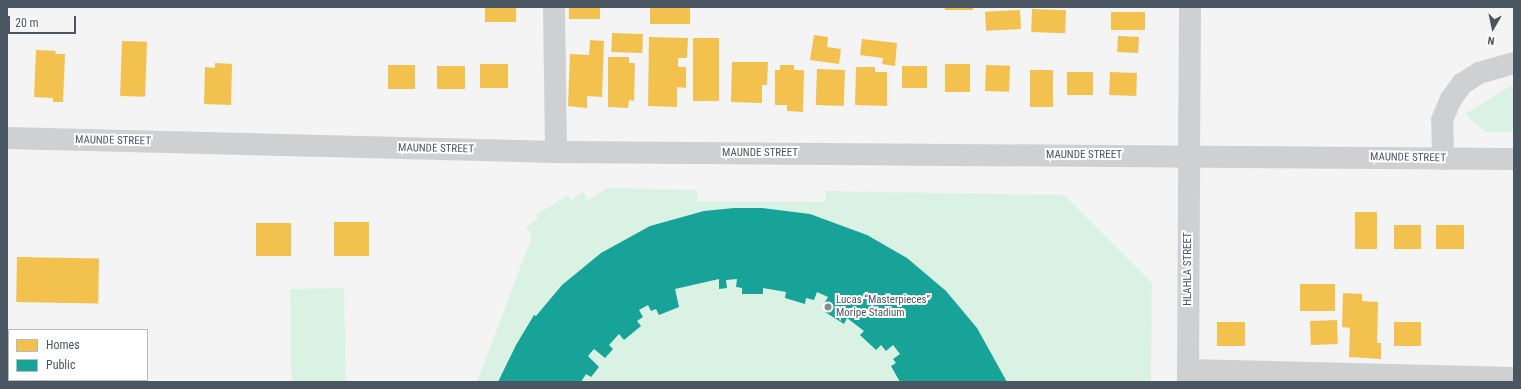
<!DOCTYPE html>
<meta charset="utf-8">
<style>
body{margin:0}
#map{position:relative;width:1521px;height:389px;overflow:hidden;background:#f4f4f4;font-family:"Roboto Condensed",sans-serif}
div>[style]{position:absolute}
.green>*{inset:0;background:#d9f2e3;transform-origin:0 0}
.homes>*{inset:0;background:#f2c14e;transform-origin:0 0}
.public>*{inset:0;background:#17a398}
.minor>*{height:22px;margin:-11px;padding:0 11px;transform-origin:11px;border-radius:11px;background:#ced0d2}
.tertiary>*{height:22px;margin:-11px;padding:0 11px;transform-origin:11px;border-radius:11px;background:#ced0d2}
.dots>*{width:11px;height:11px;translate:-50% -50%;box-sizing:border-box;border:2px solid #fff;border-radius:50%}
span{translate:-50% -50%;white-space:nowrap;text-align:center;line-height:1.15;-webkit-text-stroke:4px #fff;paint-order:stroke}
.street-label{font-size:11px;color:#4a5661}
.poi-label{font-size:11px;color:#4a5661}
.left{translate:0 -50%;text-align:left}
.frame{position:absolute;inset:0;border:8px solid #4a5661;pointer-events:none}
.legend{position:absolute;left:8px;top:329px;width:140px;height:52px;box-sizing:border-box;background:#fff;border:1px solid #b7bbc0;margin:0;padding:5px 7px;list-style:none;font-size:12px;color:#4a5661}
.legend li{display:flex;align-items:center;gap:8px;height:20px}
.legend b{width:20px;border:1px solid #b7bbc0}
.north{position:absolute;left:1473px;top:8px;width:40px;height:40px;-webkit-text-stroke:3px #fff;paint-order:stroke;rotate:189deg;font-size:11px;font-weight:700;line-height:16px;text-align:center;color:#4a5661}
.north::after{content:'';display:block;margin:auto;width:14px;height:18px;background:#4a5661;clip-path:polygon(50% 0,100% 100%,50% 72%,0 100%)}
.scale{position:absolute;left:8px;top:16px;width:68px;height:18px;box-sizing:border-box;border:2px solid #4a5661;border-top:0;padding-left:5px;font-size:12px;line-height:14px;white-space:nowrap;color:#4a5661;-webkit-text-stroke:3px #fff;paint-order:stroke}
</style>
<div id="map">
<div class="green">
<div style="clip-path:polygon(1514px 84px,1514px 132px,1485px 132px,1465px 114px)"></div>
<div style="clip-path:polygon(607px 188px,697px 190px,697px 201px,825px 202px,826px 191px,1064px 195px,1152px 283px,1151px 382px,477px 382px,532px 236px,526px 227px,538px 219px,536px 215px,568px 195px,571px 200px,583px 192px,588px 200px)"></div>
<div style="left:344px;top:288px;width:94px;height:54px;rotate:89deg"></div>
<div style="clip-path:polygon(52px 380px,103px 380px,106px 381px,51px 382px)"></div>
</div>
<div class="homes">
<div style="left:485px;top:7px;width:31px;height:15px"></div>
<div style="left:569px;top:7px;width:31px;height:12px"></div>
<div style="left:650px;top:7px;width:40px;height:17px"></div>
<div style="left:945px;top:7px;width:28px;height:3px"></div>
<div style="left:1032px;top:9px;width:34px;height:23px;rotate:2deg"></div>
<div style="left:1020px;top:10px;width:19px;height:35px;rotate:87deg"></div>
<div style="left:1111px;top:12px;width:34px;height:18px"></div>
<div style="left:612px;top:33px;width:31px;height:19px;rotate:2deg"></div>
<div style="clip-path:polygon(814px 35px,828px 37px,827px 47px,841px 49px,839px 64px,810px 60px)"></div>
<div style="left:1118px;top:36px;width:21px;height:16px;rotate:3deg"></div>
<div style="clip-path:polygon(649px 37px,688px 38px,687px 58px,678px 58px,678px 67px,686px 67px,686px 88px,677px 87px,677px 107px,648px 106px)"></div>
<div style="left:693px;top:38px;width:26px;height:63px"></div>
<div style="clip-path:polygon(862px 39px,897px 43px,895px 66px,882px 64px,883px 58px,860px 55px)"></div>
<div style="clip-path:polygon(590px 40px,604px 41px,602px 97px,587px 96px,587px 108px,568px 106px,570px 54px,589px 55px)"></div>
<div style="left:122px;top:41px;width:25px;height:55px;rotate:2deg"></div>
<div style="clip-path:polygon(36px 50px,56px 51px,55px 54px,65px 54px,63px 102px,53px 102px,53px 98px,34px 97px)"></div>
<div style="clip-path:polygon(608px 57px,629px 57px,629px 63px,635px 63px,634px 101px,629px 100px,628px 108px,608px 107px)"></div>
<div style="clip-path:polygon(732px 62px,768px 62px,767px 85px,762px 85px,762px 103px,731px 102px)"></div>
<div style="clip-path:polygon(215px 63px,232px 64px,231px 105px,204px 104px,205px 67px,215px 68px)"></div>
<div style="left:480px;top:64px;width:28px;height:24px"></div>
<div style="left:945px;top:64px;width:25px;height:28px"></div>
<div style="left:388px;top:65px;width:27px;height:24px"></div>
<div style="clip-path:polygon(780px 65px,794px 65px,794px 70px,804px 70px,803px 112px,787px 111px,787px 105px,775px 105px,775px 70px,780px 70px)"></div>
<div style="left:986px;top:65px;width:24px;height:26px;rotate:2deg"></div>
<div style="left:437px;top:66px;width:28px;height:23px"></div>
<div style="left:902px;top:66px;width:25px;height:22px"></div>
<div style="clip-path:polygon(856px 67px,875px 67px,875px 72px,887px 72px,887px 106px,855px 105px)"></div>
<div style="left:817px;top:69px;width:28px;height:36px;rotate:2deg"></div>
<div style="left:1030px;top:70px;width:23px;height:37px"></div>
<div style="left:1067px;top:72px;width:26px;height:23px"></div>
<div style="left:1110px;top:72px;width:27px;height:23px;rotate:2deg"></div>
<div style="left:1355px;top:212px;width:22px;height:37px"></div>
<div style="left:334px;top:222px;width:35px;height:34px"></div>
<div style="left:256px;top:223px;width:35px;height:33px"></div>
<div style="left:1394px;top:225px;width:27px;height:24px"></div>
<div style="left:1436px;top:225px;width:28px;height:24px"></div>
<div style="left:17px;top:257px;width:82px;height:45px;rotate:1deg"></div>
<div style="left:1300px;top:284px;width:35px;height:27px"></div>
<div style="clip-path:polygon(1343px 293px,1362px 294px,1362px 301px,1378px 302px,1377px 343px,1381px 343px,1381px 359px,1349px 357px,1350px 328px,1342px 327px)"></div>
<div style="left:1337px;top:320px;width:24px;height:27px;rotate:88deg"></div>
<div style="left:1217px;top:322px;width:28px;height:24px"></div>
<div style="left:1394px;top:322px;width:27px;height:24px"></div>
</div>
<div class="public">
<div style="clip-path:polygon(734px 208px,761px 208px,810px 214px,867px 235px,907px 258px,946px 291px,977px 328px,1007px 382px,900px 382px,891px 366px,896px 363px,893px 359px,900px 354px,893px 345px,886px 351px,881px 345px,876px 350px,860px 335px,864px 331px,847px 318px,844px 324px,825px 312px,828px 306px,824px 304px,828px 297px,817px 292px,814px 300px,806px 298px,805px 304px,785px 298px,786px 292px,763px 288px,763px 294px,742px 294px,742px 288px,736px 287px,737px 279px,726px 280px,727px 288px,719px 289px,719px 279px,675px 289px,679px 307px,659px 315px,656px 309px,651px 311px,648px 305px,639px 310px,643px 317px,637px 321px,641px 326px,624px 340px,619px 334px,609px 345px,613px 349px,605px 358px,594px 349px,588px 356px,599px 367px,591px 377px,586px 374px,581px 382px,498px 382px,516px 345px,534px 315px,536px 316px,562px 285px,601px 253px,650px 226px,704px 211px)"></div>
</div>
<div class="minor">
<div style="left:554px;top:7px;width:145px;rotate:89.2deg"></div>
<div style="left:1189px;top:155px;width:148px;rotate:-89.6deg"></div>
<div style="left:1443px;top:159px;width:39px;rotate:-91deg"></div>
<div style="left:1442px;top:120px;width:23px;rotate:-67deg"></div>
<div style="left:1451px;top:99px;width:19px;rotate:-54deg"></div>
<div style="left:1462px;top:84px;width:20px;rotate:-33deg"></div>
<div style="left:1479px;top:73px;width:36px;rotate:-16deg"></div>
<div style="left:1188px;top:370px;width:326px;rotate:1.4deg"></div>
</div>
<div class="tertiary">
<div style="left:7px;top:138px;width:549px;rotate:1.46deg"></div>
<div style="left:556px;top:152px;width:958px;rotate:0.42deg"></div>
<div style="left:1188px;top:382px;width:227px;rotate:-89.7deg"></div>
</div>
<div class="dots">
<div style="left:828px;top:307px;background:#868d94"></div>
</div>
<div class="street-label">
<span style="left:113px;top:141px;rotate:1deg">MAUNDE STREET</span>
<span style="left:436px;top:149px;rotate:1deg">MAUNDE STREET</span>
<span style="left:760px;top:153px">MAUNDE STREET</span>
<span style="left:1084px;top:155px">MAUNDE STREET</span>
<span style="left:1408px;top:158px;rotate:1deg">MAUNDE STREET</span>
<span style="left:1188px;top:269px;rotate:-90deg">HLAHLA STREET</span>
</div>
<div class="poi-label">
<span class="left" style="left:836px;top:307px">Lucas “Masterpieces”<br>Moripe Stadium</span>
</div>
<div class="frame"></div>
<ul class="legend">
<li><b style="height:11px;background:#f2c14e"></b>Homes</li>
<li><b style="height:11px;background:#17a398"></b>Public</li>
</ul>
<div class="north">N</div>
<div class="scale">20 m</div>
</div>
